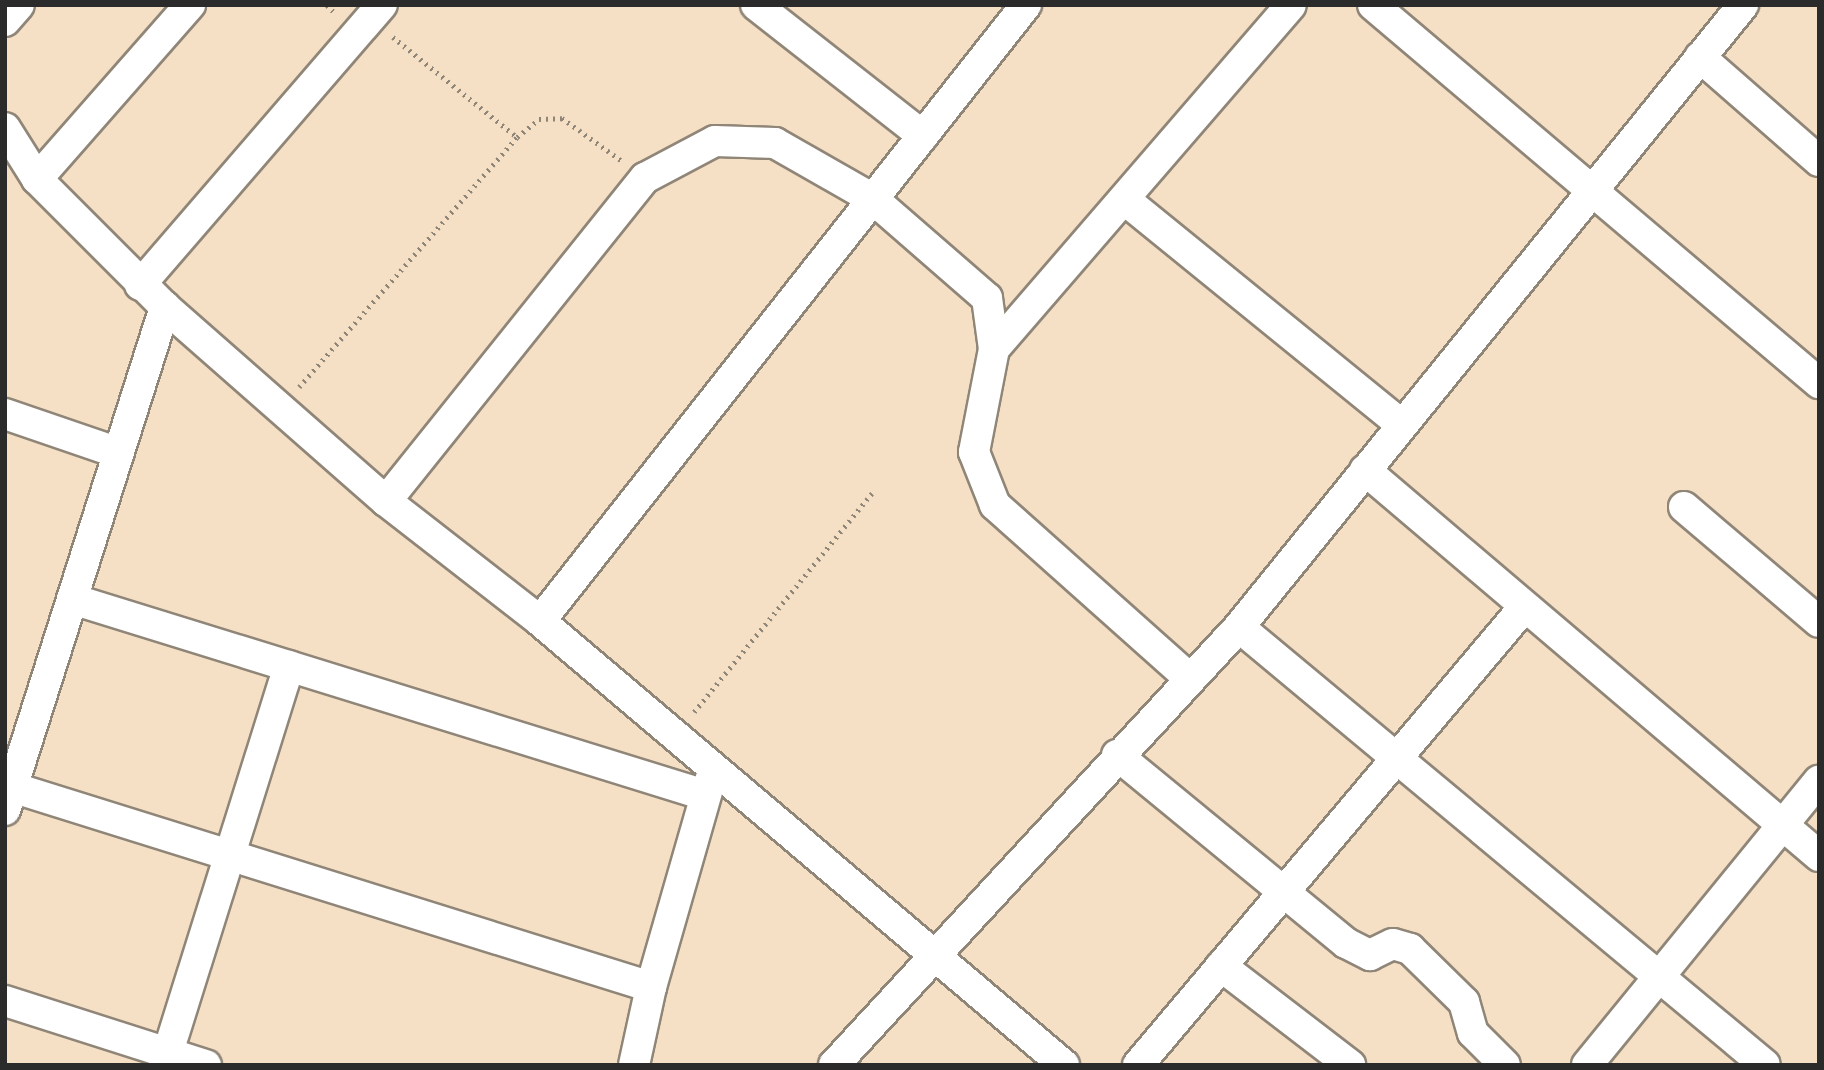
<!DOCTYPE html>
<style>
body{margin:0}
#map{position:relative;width:1824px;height:1070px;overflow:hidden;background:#f5e0c6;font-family:Dekko,sans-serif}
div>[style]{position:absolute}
.path>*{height:4.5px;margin-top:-2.25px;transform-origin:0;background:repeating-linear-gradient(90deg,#908678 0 2px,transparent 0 7px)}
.roads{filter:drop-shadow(2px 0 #908678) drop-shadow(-2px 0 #908678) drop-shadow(0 2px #908678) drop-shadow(0 -2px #908678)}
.street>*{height:30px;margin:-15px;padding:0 15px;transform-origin:15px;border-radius:15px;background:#fff}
span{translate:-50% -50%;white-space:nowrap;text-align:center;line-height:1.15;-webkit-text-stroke:5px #fdfcf7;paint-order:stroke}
.frame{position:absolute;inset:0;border:7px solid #2b2b2b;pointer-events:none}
</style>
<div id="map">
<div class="path">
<div style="left:327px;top:5px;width:13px;rotate:45deg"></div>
<div style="left:393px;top:37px;width:159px;rotate:38.9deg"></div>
<div style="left:299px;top:387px;width:332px;rotate:-48.9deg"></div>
<div style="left:517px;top:137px;width:28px;rotate:-39deg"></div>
<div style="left:539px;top:119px;width:23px;rotate:-2deg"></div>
<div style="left:562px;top:118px;width:74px;rotate:35.6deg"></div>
<div style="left:694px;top:712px;width:282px;rotate:-50.9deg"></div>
</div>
<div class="roads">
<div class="street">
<div style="left:756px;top:5px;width:212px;rotate:38.1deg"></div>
<div style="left:1373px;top:5px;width:585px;rotate:40.28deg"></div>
<div style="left:5px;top:21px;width:21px;rotate:-49deg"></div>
<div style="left:1700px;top:57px;width:158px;rotate:41.2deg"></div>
<div style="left:5px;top:128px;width:60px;rotate:57.9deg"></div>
<div style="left:37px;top:179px;width:181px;rotate:45deg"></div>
<div style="left:165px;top:307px;width:294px;rotate:41.3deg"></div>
<div style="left:386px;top:501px;width:195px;rotate:37.9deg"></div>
<div style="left:540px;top:621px;width:687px;rotate:40.28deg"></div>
<div style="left:37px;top:179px;width:232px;rotate:-48.7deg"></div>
<div style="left:1124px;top:199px;width:358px;rotate:39.1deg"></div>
<div style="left:140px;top:285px;width:370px;rotate:-49.2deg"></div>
<div style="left:994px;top:349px;width:454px;rotate:-49.2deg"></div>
<div style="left:5px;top:414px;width:120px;rotate:18.9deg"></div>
<div style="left:1365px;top:470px;width:596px;rotate:40.37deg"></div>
<div style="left:386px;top:501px;width:414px;rotate:-51.3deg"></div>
<div style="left:645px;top:178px;width:79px;rotate:-27.9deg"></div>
<div style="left:715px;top:141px;width:60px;rotate:1.9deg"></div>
<div style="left:775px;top:143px;width:113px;rotate:29.7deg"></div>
<div style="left:873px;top:199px;width:151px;rotate:41deg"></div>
<div style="left:987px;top:298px;width:51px;rotate:82.2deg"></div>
<div style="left:994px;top:349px;width:105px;rotate:101deg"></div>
<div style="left:974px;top:452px;width:57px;rotate:68.4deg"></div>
<div style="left:995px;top:505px;width:260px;rotate:41.7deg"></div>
<div style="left:1684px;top:507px;width:177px;rotate:40.4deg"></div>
<div style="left:72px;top:599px;width:663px;rotate:17.2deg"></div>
<div style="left:540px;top:621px;width:785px;rotate:-51.73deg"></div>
<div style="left:1239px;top:627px;width:684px;rotate:39.78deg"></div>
<div style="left:1117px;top:755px;width:296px;rotate:39.4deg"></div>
<div style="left:1346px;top:943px;width:27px;rotate:27deg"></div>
<div style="left:1370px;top:955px;width:25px;rotate:-26deg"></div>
<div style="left:1393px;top:944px;width:18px;rotate:16deg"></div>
<div style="left:1410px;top:949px;width:76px;rotate:44.5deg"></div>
<div style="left:1464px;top:1002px;width:32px;rotate:74deg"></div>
<div style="left:1473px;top:1033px;width:45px;rotate:45deg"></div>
<div style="left:5px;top:785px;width:677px;rotate:17.36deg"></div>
<div style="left:5px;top:810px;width:528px;rotate:-72.35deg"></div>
<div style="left:1221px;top:966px;width:163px;rotate:37.5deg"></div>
<div style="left:5px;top:1001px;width:211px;rotate:17.7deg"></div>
<div style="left:164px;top:1065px;width:418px;rotate:-72.6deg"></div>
<div style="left:634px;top:1065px;width:80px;rotate:-77.7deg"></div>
<div style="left:651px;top:987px;width:217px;rotate:-74deg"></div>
<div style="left:834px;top:1065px;width:597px;rotate:-47.24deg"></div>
<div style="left:1239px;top:627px;width:801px;rotate:-50.98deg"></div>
<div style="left:1138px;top:1065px;width:600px;rotate:-49.86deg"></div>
<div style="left:1587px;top:1065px;width:367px;rotate:-50.8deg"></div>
</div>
</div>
<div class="frame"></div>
</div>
